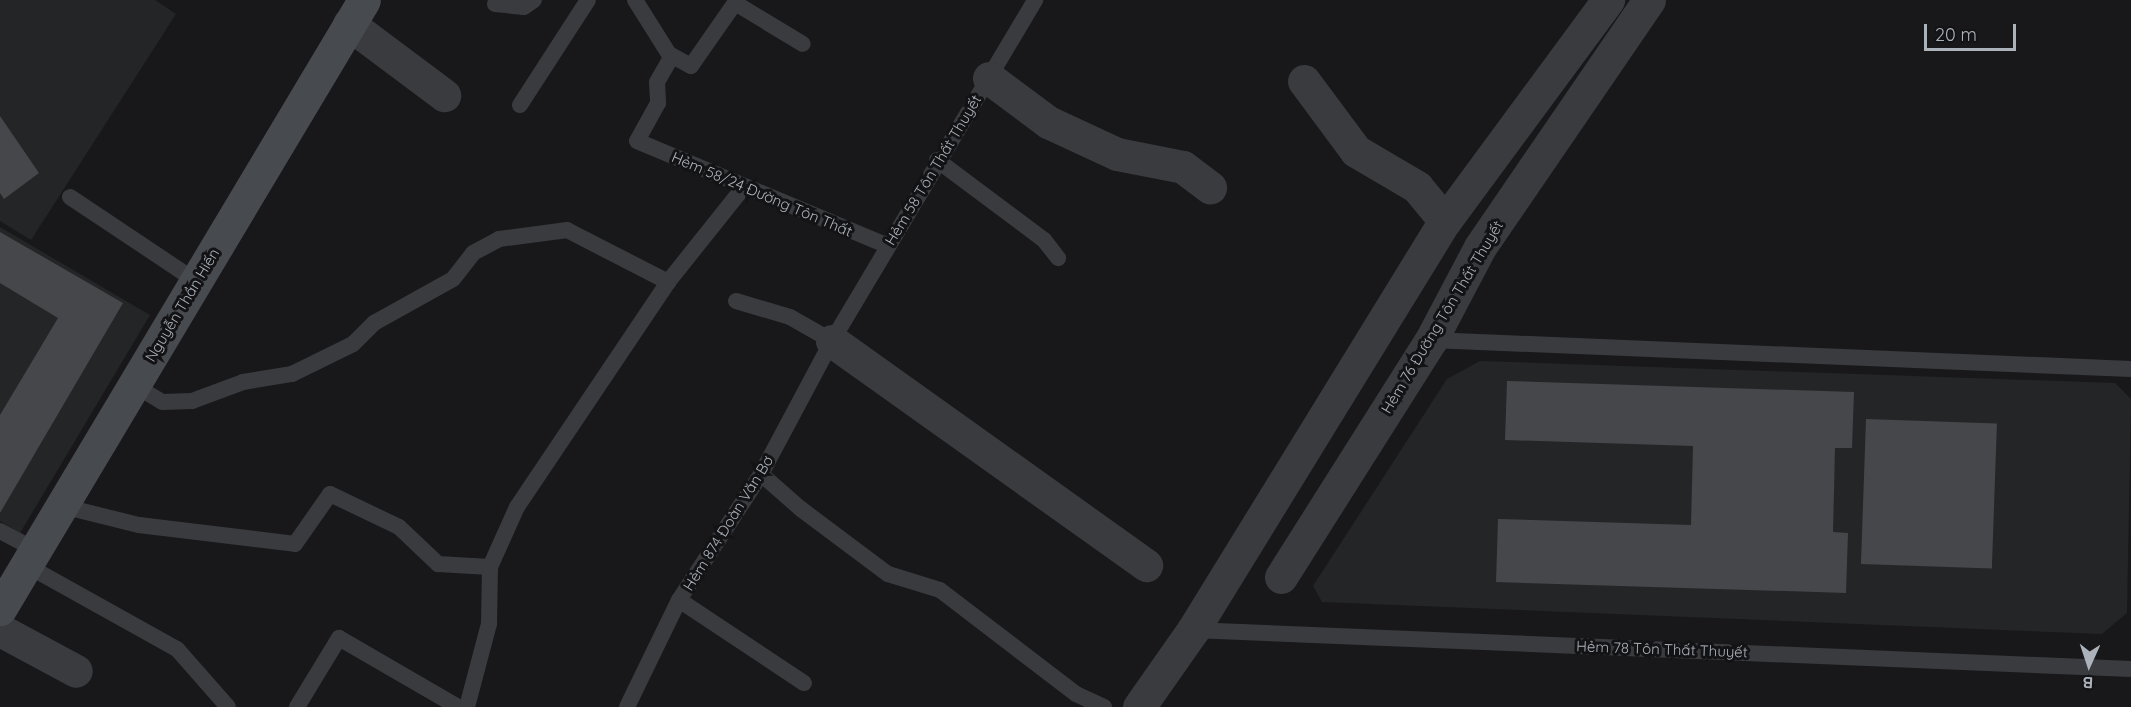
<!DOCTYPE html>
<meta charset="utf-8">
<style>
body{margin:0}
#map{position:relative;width:2131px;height:707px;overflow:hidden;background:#18181a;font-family:Quicksand,sans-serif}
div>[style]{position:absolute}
.built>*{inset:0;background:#242527}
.building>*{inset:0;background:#45474a;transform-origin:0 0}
.lane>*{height:16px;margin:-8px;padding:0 8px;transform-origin:8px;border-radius:8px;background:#393b3f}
.street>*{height:33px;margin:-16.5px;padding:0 16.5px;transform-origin:16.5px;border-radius:16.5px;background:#393b3f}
.secondary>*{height:33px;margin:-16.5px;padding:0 16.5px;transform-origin:16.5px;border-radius:16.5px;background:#474b4f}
span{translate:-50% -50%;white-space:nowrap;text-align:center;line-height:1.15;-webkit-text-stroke:6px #131315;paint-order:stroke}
.street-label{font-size:15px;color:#abb2ba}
.north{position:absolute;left:2059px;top:635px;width:60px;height:60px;-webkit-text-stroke:4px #131315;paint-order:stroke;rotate:183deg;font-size:16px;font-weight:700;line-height:24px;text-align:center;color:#abb2ba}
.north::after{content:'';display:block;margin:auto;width:21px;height:27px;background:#abb2ba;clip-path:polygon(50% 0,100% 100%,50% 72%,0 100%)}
.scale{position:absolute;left:1924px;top:24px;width:92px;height:27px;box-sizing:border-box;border:3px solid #abb2ba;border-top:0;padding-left:8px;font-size:18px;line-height:21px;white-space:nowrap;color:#abb2ba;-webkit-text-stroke:4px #131315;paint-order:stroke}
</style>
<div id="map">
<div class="built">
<div style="clip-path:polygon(0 0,155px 0,176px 14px,31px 240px,0 221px)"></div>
<div style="clip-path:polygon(0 227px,150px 315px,20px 533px,0 521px)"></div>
<div style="clip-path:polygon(1480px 361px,2115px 383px,2131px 399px,2127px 613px,2102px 634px,1322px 602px,1313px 586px,1447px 379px)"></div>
</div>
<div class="building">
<div style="clip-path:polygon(0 116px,39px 173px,4px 199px,0 193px)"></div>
<div style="clip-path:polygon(0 232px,123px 303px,0 513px,0 415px,58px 318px,0 283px)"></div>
<div style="clip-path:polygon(1507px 381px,1854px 392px,1852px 448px,1835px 448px,1833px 532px,1848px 533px,1846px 593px,1496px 582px,1498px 519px,1691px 525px,1693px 446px,1505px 440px)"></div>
<div style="left:1866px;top:419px;width:131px;height:145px;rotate:2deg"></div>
</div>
<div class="lane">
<div style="left:635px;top:0;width:64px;rotate:57.8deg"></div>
<div style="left:669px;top:54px;width:25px;rotate:29deg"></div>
<div style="left:691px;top:66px;width:80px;rotate:-55.1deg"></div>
<div style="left:735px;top:3px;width:79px;rotate:31.1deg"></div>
<div style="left:495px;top:4px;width:29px;rotate:6deg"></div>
<div style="left:524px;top:7px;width:12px;rotate:-35deg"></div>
<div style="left:672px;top:56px;width:30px;rotate:120deg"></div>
<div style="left:657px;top:82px;width:21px;rotate:87deg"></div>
<div style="left:658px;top:103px;width:43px;rotate:118.9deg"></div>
<div style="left:637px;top:141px;width:272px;rotate:22.7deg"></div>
<div style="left:520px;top:105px;width:125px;rotate:-57.1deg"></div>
<div style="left:937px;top:160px;width:134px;rotate:36.8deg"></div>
<div style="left:1044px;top:240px;width:23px;rotate:52deg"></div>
<div style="left:70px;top:197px;width:151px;rotate:33.7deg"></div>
<div style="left:736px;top:301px;width:56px;rotate:16.5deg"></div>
<div style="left:790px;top:317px;width:48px;rotate:29.7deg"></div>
<div style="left:1431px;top:340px;width:701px;rotate:2.37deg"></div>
<div style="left:134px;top:385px;width:33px;rotate:31deg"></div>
<div style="left:162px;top:402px;width:30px;rotate:-2deg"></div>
<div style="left:192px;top:401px;width:54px;rotate:-20.4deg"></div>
<div style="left:243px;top:382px;width:50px;rotate:-9.3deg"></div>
<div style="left:292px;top:374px;width:68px;rotate:-26.2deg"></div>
<div style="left:353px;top:344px;width:30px;rotate:-45deg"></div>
<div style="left:374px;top:323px;width:90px;rotate:-29.1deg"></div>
<div style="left:453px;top:279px;width:33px;rotate:-52deg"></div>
<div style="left:473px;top:253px;width:30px;rotate:-28deg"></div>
<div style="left:499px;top:239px;width:69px;rotate:-7.5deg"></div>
<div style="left:567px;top:230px;width:114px;rotate:27.2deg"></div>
<div style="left:761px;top:474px;width:53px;rotate:41.2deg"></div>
<div style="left:801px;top:509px;width:109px;rotate:36.8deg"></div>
<div style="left:888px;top:574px;width:54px;rotate:17.1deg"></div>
<div style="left:940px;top:590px;width:171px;rotate:37.4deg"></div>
<div style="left:1076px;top:694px;width:31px;rotate:25deg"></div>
<div style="left:62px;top:506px;width:79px;rotate:13.9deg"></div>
<div style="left:139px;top:525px;width:157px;rotate:6.9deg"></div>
<div style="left:295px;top:544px;width:61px;rotate:-55deg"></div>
<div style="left:330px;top:494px;width:76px;rotate:25.6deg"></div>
<div style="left:399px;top:527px;width:54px;rotate:43.5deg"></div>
<div style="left:438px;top:564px;width:52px;rotate:3.3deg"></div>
<div style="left:0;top:531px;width:40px;rotate:28deg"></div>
<div style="left:26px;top:565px;width:173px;rotate:29.1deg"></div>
<div style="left:177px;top:649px;width:77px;rotate:48.7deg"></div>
<div style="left:679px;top:600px;width:150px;rotate:33.6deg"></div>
<div style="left:1193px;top:630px;width:939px;rotate:2.38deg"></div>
<div style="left:297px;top:707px;width:81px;rotate:-58.7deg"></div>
<div style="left:339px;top:638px;width:138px;rotate:30.1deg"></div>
<div style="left:467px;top:707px;width:86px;rotate:-75.2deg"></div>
<div style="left:489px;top:624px;width:57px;rotate:-89deg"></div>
<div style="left:490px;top:567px;width:66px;rotate:-65.8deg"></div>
<div style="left:517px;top:507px;width:271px;rotate:-56.1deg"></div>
<div style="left:668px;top:282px;width:120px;rotate:-51.4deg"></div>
<div style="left:627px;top:707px;width:119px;rotate:-64.1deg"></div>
<div style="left:679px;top:600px;width:150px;rotate:-56.9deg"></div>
<div style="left:761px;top:474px;width:151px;rotate:-61.9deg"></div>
<div style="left:832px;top:341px;width:397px;rotate:-59.2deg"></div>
</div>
<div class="street">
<div style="left:349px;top:24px;width:119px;rotate:36.8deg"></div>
<div style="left:989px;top:78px;width:74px;rotate:36.7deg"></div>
<div style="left:1048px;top:122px;width:76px;rotate:24.9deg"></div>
<div style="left:1117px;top:154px;width:67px;rotate:11.1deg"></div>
<div style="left:1183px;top:167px;width:34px;rotate:37deg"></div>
<div style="left:1304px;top:81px;width:87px;rotate:53.4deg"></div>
<div style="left:1356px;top:151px;width:71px;rotate:30.5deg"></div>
<div style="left:1417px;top:187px;width:44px;rotate:50.5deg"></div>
<div style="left:832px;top:341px;width:386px;rotate:35.5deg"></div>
<div style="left:1281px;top:577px;width:280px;rotate:-57.7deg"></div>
<div style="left:1431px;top:340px;width:105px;rotate:-62.2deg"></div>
<div style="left:1480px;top:247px;width:299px;rotate:-55.6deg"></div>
<div style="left:0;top:630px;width:86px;rotate:28.3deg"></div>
<div style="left:1139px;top:707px;width:94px;rotate:-55deg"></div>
<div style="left:1193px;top:630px;width:480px;rotate:-58.4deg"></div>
<div style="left:1445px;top:221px;width:275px;rotate:-53.6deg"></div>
</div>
<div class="secondary">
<div style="left:0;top:609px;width:709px;rotate:-59.13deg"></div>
</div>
<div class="street-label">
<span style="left:933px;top:170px;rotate:-59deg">Hẻm 58 Tôn Thất Thuyết</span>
<span style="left:762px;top:194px;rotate:23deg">Hẻm 58/24 Đường Tôn Thất</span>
<span style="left:182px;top:305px;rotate:-59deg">Nguyễn Thần Hiến</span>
<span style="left:1442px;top:317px;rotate:-59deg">Hẻm 76 Đường Tôn Thất Thuyết</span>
<span style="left:728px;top:523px;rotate:-58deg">Hẻm 874 Đoàn Văn Bơ</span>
<span style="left:1662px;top:649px;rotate:2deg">Hẻm 78 Tôn Thất Thuyết</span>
</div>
<div class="north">B</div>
<div class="scale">20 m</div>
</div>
